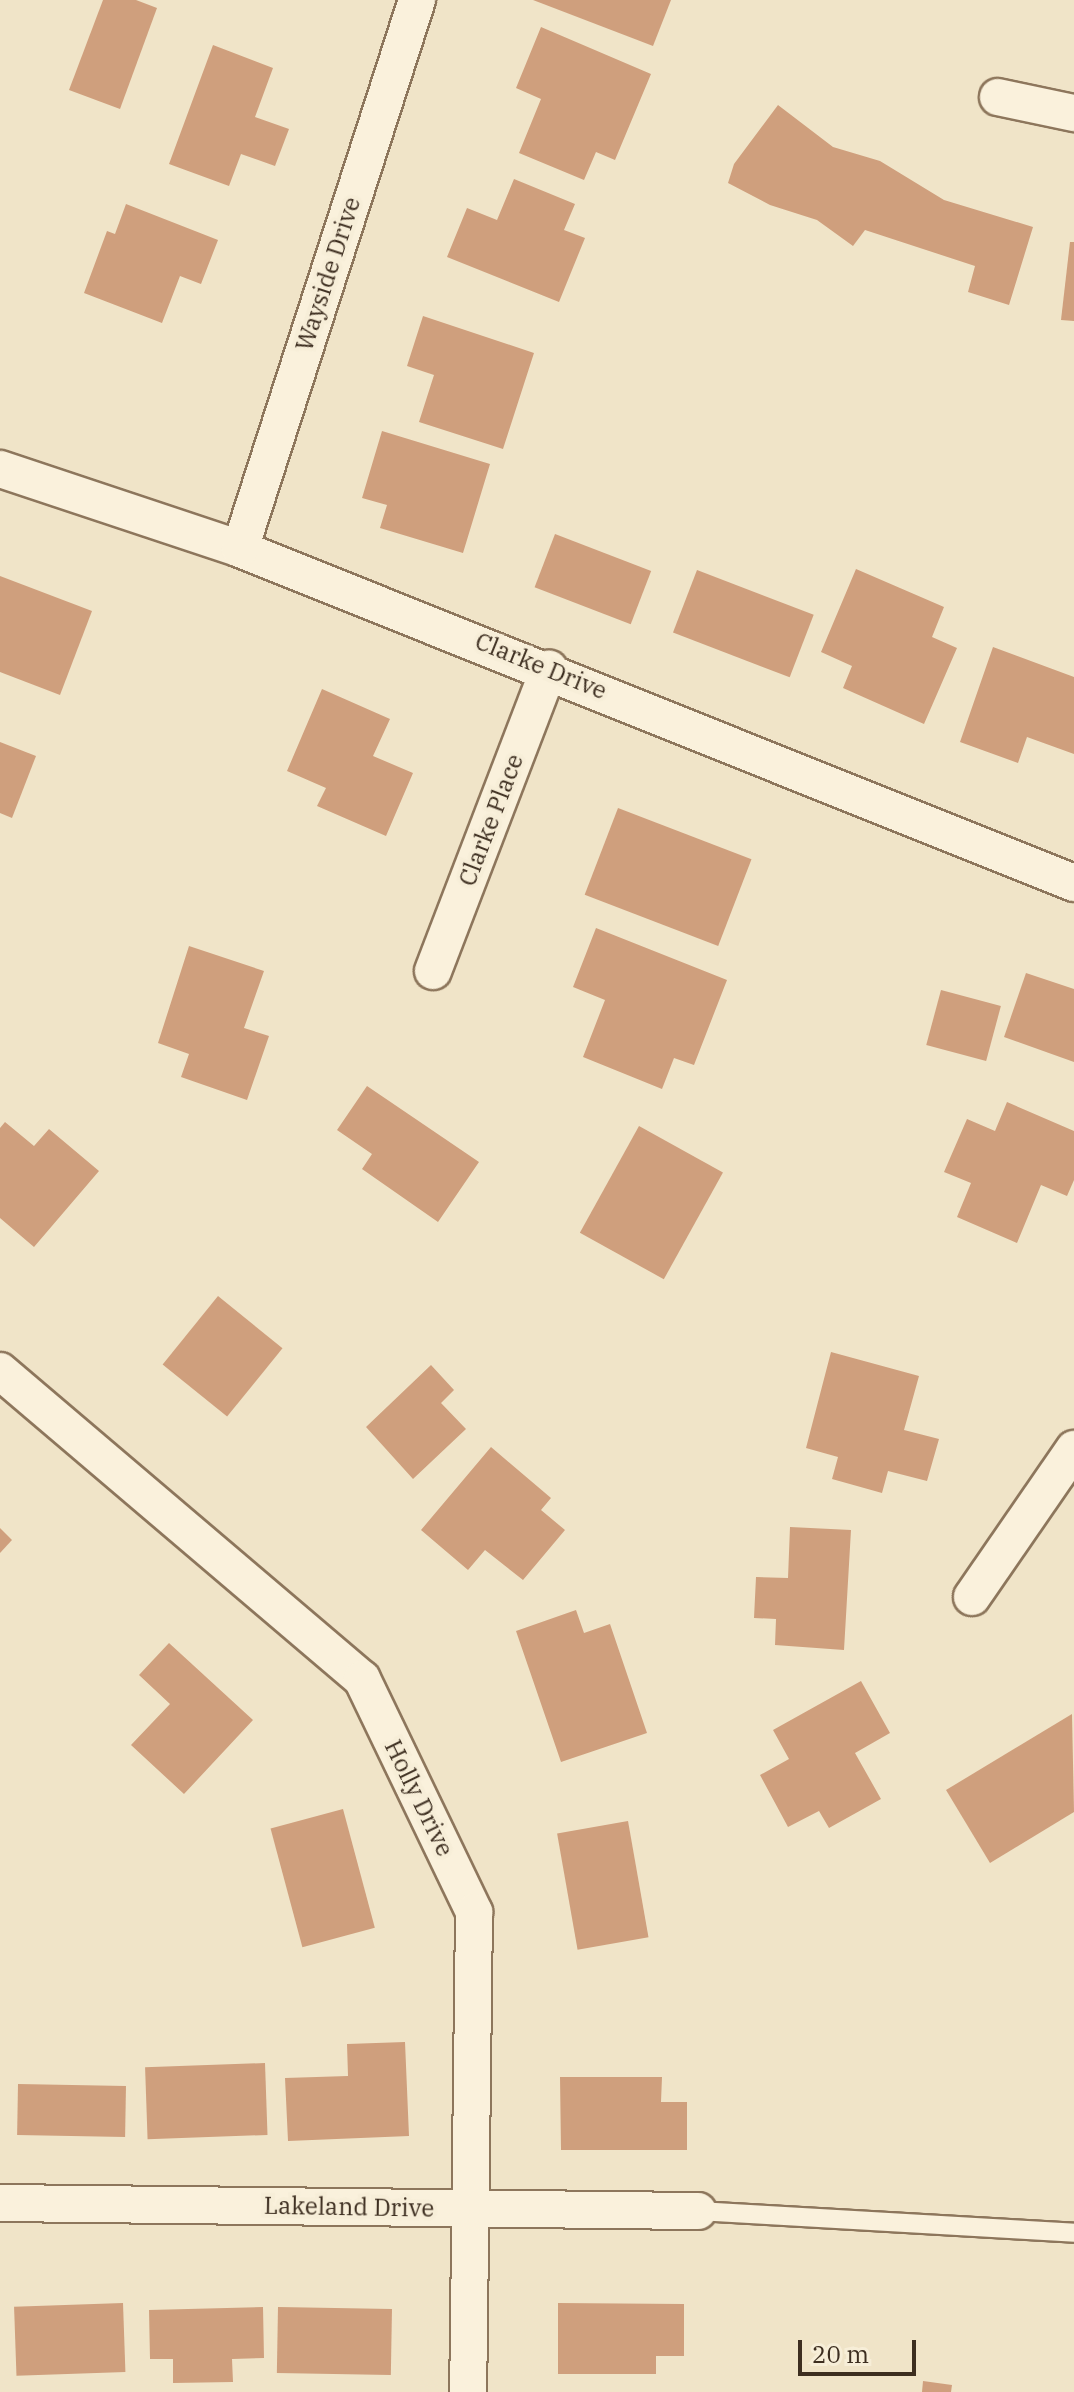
<!DOCTYPE html>
<style>
body{margin:0}
#map{position:relative;width:1074px;height:2392px;overflow:hidden;background:#f0e4c8;font-family:"IBM Plex Serif",serif}
div>[style]{position:absolute}
.building>*{inset:0;background:#cf9f7d;transform-origin:0 0}
.roads{filter:drop-shadow(2px 0 #8d765c) drop-shadow(-2px 0 #8d765c) drop-shadow(0 2px #8d765c) drop-shadow(0 -2px #8d765c)}
.service>*{height:18px;margin:-9px;padding:0 9px;transform-origin:9px;border-radius:9px;background:#faf1dc}
.minor>*{height:36px;margin:-18px;padding:0 18px;transform-origin:18px;border-radius:18px;background:#faf1dc}
span{translate:-50% -50%;white-space:nowrap;text-align:center;line-height:1.15;-webkit-text-stroke:8px #f7eed8;paint-order:stroke}
.street-label{font-size:24px;color:#3d2e20}
.scale{position:absolute;left:798px;top:2340px;width:118px;height:36px;box-sizing:border-box;border:4px solid #3d2e20;border-top:0;padding-left:10px;font-size:24px;line-height:28px;white-space:nowrap;color:#3d2e20;-webkit-text-stroke:6px #f7eed8;paint-order:stroke}
</style>
<div id="map">
<div class="building">
<div style="clip-path:polygon(103px 0,136px 0,157px 8px,120px 109px,69px 90px)"></div>
<div style="clip-path:polygon(533px 0,671px 0,653px 46px)"></div>
<div style="clip-path:polygon(541px 27px,651px 74px,615px 160px,596px 152px,584px 180px,519px 153px,541px 99px,516px 88px)"></div>
<div style="clip-path:polygon(213px 45px,273px 68px,255px 117px,289px 129px,275px 166px,241px 154px,229px 186px,169px 164px)"></div>
<div style="clip-path:polygon(778px 105px,833px 147px,880px 161px,944px 200px,1033px 227px,1009px 305px,968px 292px,975px 266px,865px 230px,853px 246px,817px 220px,770px 205px,728px 183px,734px 164px)"></div>
<div style="clip-path:polygon(514px 179px,575px 204px,564px 230px,585px 238px,559px 302px,447px 257px,467px 208px,497px 220px)"></div>
<div style="clip-path:polygon(126px 204px,218px 240px,201px 284px,180px 276px,162px 323px,84px 293px,107px 231px,115px 234px)"></div>
<div style="clip-path:polygon(1070px 242px,1074px 242px,1074px 321px,1061px 320px)"></div>
<div style="clip-path:polygon(423px 316px,534px 353px,503px 449px,419px 422px,434px 375px,407px 366px)"></div>
<div style="clip-path:polygon(382px 431px,490px 464px,463px 553px,380px 528px,387px 505px,362px 498px)"></div>
<div style="left:555px;top:534px;width:103px;height:57px;rotate:21deg"></div>
<div style="clip-path:polygon(856px 569px,944px 607px,932px 637px,957px 648px,924px 724px,843px 688px,852px 666px,821px 652px)"></div>
<div style="left:697px;top:570px;width:125px;height:67px;rotate:21deg"></div>
<div style="clip-path:polygon(0 576px,92px 611px,60px 695px,0 672px)"></div>
<div style="clip-path:polygon(993px 647px,1074px 677px,1074px 754px,1027px 737px,1018px 763px,960px 742px)"></div>
<div style="clip-path:polygon(322px 689px,390px 719px,373px 756px,413px 773px,386px 836px,317px 806px,326px 788px,287px 771px)"></div>
<div style="clip-path:polygon(0 742px,36px 756px,12px 818px,0 813px)"></div>
<div style="left:618px;top:808px;width:143px;height:93px;rotate:21deg"></div>
<div style="clip-path:polygon(596px 928px,727px 980px,694px 1065px,674px 1058px,662px 1089px,583px 1057px,605px 1000px,573px 987px)"></div>
<div style="clip-path:polygon(189px 946px,264px 971px,244px 1028px,269px 1036px,247px 1100px,181px 1077px,189px 1054px,158px 1043px)"></div>
<div style="clip-path:polygon(1026px 973px,1074px 989px,1074px 1062px,1004px 1037px)"></div>
<div style="left:941px;top:990px;width:62px;height:57px;rotate:15deg"></div>
<div style="clip-path:polygon(367px 1086px,479px 1162px,438px 1222px,362px 1169px,372px 1154px,337px 1130px)"></div>
<div style="clip-path:polygon(1007px 1102px,1074px 1131px,1074px 1180px,1067px 1196px,1041px 1185px,1017px 1243px,957px 1217px,971px 1183px,944px 1172px,967px 1119px,995px 1131px)"></div>
<div style="clip-path:polygon(5px 1122px,34px 1146px,49px 1129px,99px 1171px,34px 1247px,0 1218px,0 1128px)"></div>
<div style="left:639px;top:1126px;width:96px;height:122px;rotate:29deg"></div>
<div style="left:218px;top:1296px;width:83px;height:88px;rotate:39deg"></div>
<div style="clip-path:polygon(831px 1352px,919px 1376px,904px 1430px,939px 1439px,927px 1481px,888px 1471px,882px 1493px,832px 1479px,838px 1457px,806px 1448px)"></div>
<div style="clip-path:polygon(431px 1365px,454px 1390px,441px 1403px,466px 1429px,413px 1479px,366px 1427px)"></div>
<div style="clip-path:polygon(491px 1447px,551px 1498px,541px 1510px,565px 1530px,523px 1580px,485px 1550px,468px 1570px,421px 1530px)"></div>
<div style="clip-path:polygon(790px 1527px,851px 1530px,844px 1650px,775px 1645px,776px 1619px,754px 1618px,756px 1577px,788px 1578px)"></div>
<div style="clip-path:polygon(0 1528px,12px 1540px,0 1553px)"></div>
<div style="clip-path:polygon(576px 1610px,584px 1633px,610px 1624px,647px 1733px,561px 1762px,516px 1631px)"></div>
<div style="clip-path:polygon(169px 1643px,253px 1720px,184px 1794px,131px 1745px,170px 1704px,139px 1675px)"></div>
<div style="clip-path:polygon(861px 1681px,890px 1733px,855px 1753px,881px 1799px,829px 1828px,819px 1811px,788px 1827px,760px 1775px,789px 1759px,773px 1730px)"></div>
<div style="clip-path:polygon(1072px 1714px,1074px 1812px,990px 1863px,946px 1790px)"></div>
<div style="left:343px;top:1809px;width:123px;height:75px;rotate:75deg"></div>
<div style="left:628px;top:1821px;width:118px;height:72px;rotate:80deg"></div>
<div style="clip-path:polygon(405px 2042px,409px 2136px,288px 2141px,285px 2078px,348px 2076px,347px 2044px)"></div>
<div style="left:265px;top:2063px;width:72px;height:120px;rotate:88deg"></div>
<div style="clip-path:polygon(560px 2077px,662px 2077px,661px 2102px,687px 2102px,687px 2150px,561px 2150px)"></div>
<div style="left:18px;top:2084px;width:108px;height:51px;rotate:1deg"></div>
<div style="left:123px;top:2303px;width:69px;height:109px;rotate:88deg"></div>
<div style="clip-path:polygon(558px 2303px,684px 2304px,684px 2356px,656px 2356px,656px 2374px,558px 2374px)"></div>
<div style="clip-path:polygon(263px 2307px,264px 2358px,232px 2359px,233px 2382px,173px 2383px,173px 2359px,150px 2359px,149px 2310px)"></div>
<div style="left:278px;top:2307px;width:114px;height:66px;rotate:1deg"></div>
<div style="clip-path:polygon(923px 2381px,952px 2385px,951px 2392px,922px 2392px)"></div>
</div>
<div class="roads">
<div class="service">
<div style="left:698px;top:2211px;width:377px;rotate:3.3deg"></div>
</div>
<div class="minor">
<div style="left:998px;top:97px;width:78px;rotate:11.9deg"></div>
<div style="left:0;top:469px;width:253px;rotate:18.4deg"></div>
<div style="left:240px;top:549px;width:898px;rotate:21.83deg"></div>
<div style="left:240px;top:549px;width:577px;rotate:-72.13deg"></div>
<div style="left:433px;top:971px;width:324px;rotate:-69deg"></div>
<div style="left:0;top:1371px;width:475px;rotate:40.4deg"></div>
<div style="left:362px;top:1679px;width:259px;rotate:64.3deg"></div>
<div style="left:474px;top:1912px;width:480px;rotate:90.7deg"></div>
<div style="left:972px;top:1597px;width:180px;rotate:-55.4deg"></div>
<div style="left:0;top:2203px;width:698px;rotate:0.66deg"></div>
</div>
</div>
<div class="street-label">
<span style="left:328px;top:274px;rotate:-72deg">Wayside Drive</span>
<span style="left:541px;top:666px;rotate:22deg">Clarke Drive</span>
<span style="left:491px;top:820px;rotate:-69deg">Clarke Place</span>
<span style="left:419px;top:1798px;rotate:64deg">Holly Drive</span>
<span style="left:349px;top:2207px;rotate:1deg">Lakeland Drive</span>
</div>
<div class="scale">20 m</div>
</div>
